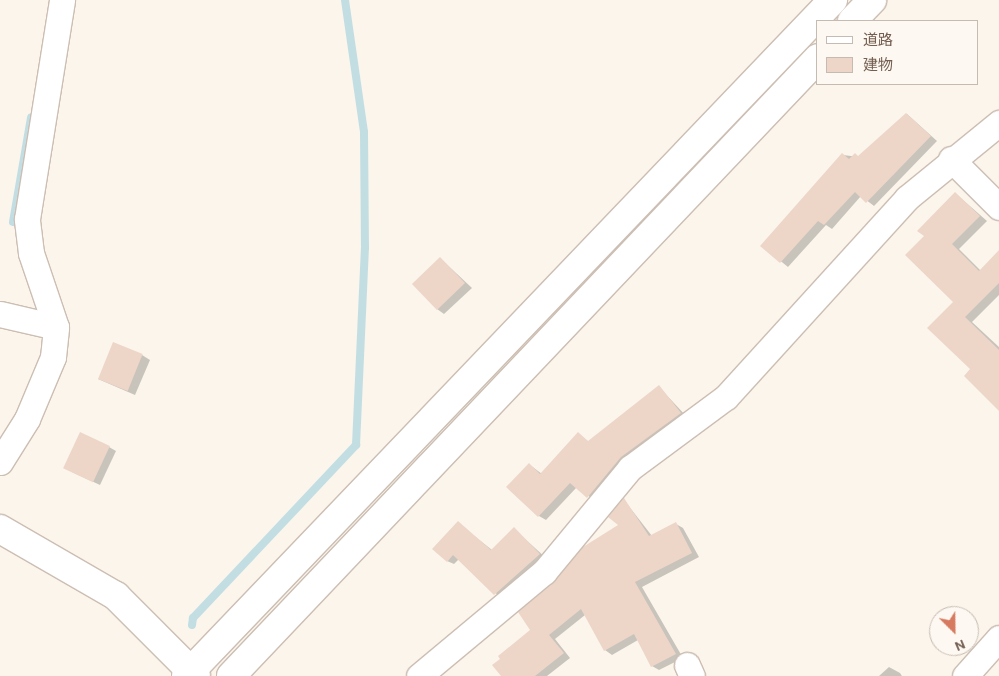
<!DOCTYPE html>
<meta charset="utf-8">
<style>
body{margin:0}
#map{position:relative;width:999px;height:676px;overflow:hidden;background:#fbf5ec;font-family:Overpass,"Noto Sans JP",sans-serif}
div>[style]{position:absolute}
.shadow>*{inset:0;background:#0003}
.stream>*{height:8px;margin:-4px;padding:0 4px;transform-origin:4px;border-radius:4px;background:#c2dee3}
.building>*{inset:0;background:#edd6c7;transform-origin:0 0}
.roads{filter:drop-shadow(1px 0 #ccbeb3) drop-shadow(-1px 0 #ccbeb3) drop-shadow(0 1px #ccbeb3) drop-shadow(0 -1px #ccbeb3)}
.street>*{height:25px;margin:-12.5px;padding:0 12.5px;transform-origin:12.5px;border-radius:12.5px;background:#fff}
.secondary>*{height:28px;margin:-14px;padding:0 14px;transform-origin:14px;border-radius:14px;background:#fff}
span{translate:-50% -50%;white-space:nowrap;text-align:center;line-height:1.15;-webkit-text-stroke:5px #fdf9f2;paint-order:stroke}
.legend{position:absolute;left:816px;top:20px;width:162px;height:65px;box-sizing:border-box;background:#fdf9f2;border:1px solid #c6bbb2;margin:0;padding:6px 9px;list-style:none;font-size:15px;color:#745e51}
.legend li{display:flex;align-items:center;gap:10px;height:25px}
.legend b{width:25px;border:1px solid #c6bbb2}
.north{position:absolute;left:929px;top:606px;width:50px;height:50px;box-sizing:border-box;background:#fdf9f2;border:1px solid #c6bbb2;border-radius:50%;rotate:157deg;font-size:14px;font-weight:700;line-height:20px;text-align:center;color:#745e51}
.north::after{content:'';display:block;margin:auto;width:18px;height:22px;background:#d67a60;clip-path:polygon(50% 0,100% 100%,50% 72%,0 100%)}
</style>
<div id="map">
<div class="shadow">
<div style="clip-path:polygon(907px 114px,937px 141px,874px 206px,861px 196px,832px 229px,826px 225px,788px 267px,762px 246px,843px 155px,859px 157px)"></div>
<div style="clip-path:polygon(955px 193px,987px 221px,959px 249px,981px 271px,999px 252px,999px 295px,972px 322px,999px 347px,999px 408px,972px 369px,954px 302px,926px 236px)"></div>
<div style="clip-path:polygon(441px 259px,472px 288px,444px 314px,437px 309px)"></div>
<div style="clip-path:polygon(142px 355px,150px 360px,135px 395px,98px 379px)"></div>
<div style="clip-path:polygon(659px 387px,687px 417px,595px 501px,577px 487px,546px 520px,539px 516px,530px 465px,542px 474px,578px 434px,589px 442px)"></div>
<div style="clip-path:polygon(109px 447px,116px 451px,100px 485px,72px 472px)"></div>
<div style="clip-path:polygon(624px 500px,652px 536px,676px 524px,683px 528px,699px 557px,642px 587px,683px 658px,659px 670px,652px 666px,638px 640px,612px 655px,605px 650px,585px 615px,555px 639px,570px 658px,547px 676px,503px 676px,532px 630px,620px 525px)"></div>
<div style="clip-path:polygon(458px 523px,492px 550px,514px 529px,546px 558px,501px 598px,459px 559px,454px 564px,447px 561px)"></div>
<div style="clip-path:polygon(889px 667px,900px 673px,902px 676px,879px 676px)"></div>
</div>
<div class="stream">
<div style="left:13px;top:222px;width:106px;rotate:-80.2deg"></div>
<div style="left:192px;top:625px;width:7px;rotate:-82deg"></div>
<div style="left:193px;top:618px;width:238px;rotate:-46.7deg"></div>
<div style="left:356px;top:445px;width:197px;rotate:-87.4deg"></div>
<div style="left:365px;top:248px;width:116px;rotate:-90.5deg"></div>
<div style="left:364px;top:132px;width:133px;rotate:-98.2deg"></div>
</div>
<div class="building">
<div style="clip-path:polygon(906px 113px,931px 136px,866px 203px,855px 192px,824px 225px,818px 221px,780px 263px,760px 246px,842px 153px,849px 159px,855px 153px,858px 156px)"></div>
<div style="clip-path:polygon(955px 192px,980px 216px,952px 244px,979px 271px,999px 250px,999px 283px,965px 317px,999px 350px,999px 411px,964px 376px,970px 369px,927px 328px,953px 302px,905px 255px,924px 236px,917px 231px)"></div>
<div style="left:440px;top:257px;width:36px;height:39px;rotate:46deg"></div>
<div style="left:113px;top:342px;width:32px;height:40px;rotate:22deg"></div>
<div style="clip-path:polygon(659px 385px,681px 413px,621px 457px,587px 498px,570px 483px,538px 517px,506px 487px,529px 463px,540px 474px,578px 432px,588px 441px)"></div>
<div style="left:80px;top:432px;width:33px;height:40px;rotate:25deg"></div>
<div style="clip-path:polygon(624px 498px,649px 536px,676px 522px,692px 553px,635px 582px,676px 654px,651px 667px,634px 634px,604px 651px,581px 609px,549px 635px,564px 653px,535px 676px,501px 676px,492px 665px,500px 659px,498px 656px,530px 630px,518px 612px,553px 583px,583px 547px,618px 525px,608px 517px)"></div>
<div style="clip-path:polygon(458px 521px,491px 550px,514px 527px,540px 554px,494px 595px,453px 555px,447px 562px,432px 549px)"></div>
</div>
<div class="roads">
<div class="street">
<div style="left:951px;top:159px;width:68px;rotate:45deg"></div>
<div style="left:0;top:314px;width:57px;rotate:13.1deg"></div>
<div style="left:0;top:462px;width:51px;rotate:-57.9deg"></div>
<div style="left:27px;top:419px;width:67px;rotate:-67.2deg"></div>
<div style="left:53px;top:357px;width:30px;rotate:-84deg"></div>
<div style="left:56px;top:327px;width:78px;rotate:-108.7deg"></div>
<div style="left:31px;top:253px;width:34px;rotate:-97deg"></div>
<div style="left:27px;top:219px;width:222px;rotate:-80.9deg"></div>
<div style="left:687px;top:665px;width:12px;rotate:66deg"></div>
<div style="left:419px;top:676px;width:163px;rotate:-39.8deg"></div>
<div style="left:544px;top:572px;width:135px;rotate:-50.4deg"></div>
<div style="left:630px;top:468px;width:119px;rotate:-36.5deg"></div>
<div style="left:726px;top:397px;width:269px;rotate:-47.7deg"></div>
<div style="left:907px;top:198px;width:119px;rotate:-39.2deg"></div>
<div style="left:965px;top:676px;width:51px;rotate:-48.2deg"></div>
</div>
<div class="secondary">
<div style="left:852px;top:21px;width:29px;rotate:-46deg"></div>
<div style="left:0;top:529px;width:134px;rotate:30deg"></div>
<div style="left:116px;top:596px;width:113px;rotate:45deg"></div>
<div style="left:186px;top:676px;width:936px;rotate:-46.26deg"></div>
<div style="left:231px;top:676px;width:852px;rotate:-46.47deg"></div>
</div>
</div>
<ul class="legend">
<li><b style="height:6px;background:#fff"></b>道路</li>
<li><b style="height:14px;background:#edd6c7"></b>建物</li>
</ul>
<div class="north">N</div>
</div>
